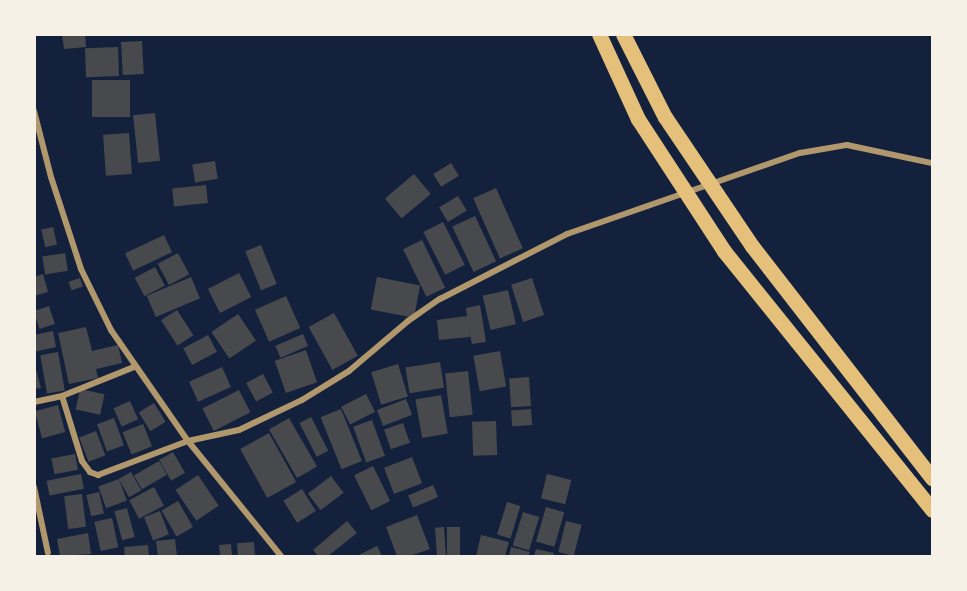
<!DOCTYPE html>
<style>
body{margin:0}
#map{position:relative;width:967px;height:591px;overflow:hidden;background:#14213d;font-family:Lato,sans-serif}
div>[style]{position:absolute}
.building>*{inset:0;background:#48494c;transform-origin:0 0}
.minor>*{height:6px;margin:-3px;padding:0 3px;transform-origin:3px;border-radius:3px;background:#b1986c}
.motorway>*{height:15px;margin:-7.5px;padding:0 7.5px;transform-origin:7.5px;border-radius:7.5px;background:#e5c07b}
span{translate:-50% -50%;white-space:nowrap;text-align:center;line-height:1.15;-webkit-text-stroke:4.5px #f6f1e7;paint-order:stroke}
.frame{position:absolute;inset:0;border:36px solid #f6f1e7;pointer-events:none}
</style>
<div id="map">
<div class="building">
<div style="clip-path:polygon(62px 34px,85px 34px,86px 47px,64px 49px)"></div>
<div style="left:142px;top:41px;width:33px;height:21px;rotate:87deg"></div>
<div style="left:118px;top:47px;width:29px;height:33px;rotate:88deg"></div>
<div style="left:92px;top:80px;width:38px;height:37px"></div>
<div style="left:155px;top:113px;width:48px;height:22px;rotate:84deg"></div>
<div style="left:129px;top:133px;width:41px;height:26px;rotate:86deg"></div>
<div style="left:215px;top:161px;width:18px;height:23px;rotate:81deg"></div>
<div style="left:451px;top:163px;width:15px;height:21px;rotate:58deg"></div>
<div style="left:414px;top:174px;width:26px;height:38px;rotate:50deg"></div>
<div style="left:206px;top:185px;width:18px;height:34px;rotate:84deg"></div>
<div style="left:496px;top:188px;width:66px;height:25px;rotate:66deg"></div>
<div style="left:458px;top:196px;width:17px;height:22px;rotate:59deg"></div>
<div style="left:475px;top:216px;width:50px;height:25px;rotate:65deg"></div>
<div style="left:443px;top:222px;width:48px;height:22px;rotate:63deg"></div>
<div style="left:53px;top:227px;width:18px;height:12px;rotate:77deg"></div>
<div style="left:164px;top:235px;width:19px;height:43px;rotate:65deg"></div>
<div style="left:422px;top:240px;width:53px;height:21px;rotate:64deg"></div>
<div style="left:261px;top:245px;width:42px;height:17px;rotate:68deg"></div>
<div style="left:65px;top:253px;width:18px;height:23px;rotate:81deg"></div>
<div style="left:178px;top:253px;width:24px;height:23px;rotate:62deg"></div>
<div style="left:155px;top:267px;width:21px;height:23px;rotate:62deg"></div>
<div style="left:239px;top:273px;width:27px;height:35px;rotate:63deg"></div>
<div style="clip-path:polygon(43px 274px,48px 292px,34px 296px,34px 277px)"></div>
<div style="left:191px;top:277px;width:23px;height:48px;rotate:67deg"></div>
<div style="left:377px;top:277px;width:44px;height:33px;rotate:11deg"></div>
<div style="left:80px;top:278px;width:9px;height:12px;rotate:72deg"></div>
<div style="left:532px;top:278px;width:39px;height:22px;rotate:72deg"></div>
<div style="left:508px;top:290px;width:35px;height:26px;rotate:77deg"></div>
<div style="left:286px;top:296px;width:35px;height:34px;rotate:66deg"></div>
<div style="clip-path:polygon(480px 305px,486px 342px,472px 344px,469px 330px,470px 337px,439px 340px,437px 320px,467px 316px,466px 308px)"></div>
<div style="left:49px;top:306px;width:19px;height:16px;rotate:72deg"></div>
<div style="left:177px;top:310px;width:30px;height:19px;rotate:57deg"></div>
<div style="left:334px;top:313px;width:49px;height:29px;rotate:61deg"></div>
<div style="left:238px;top:314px;width:32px;height:32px;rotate:56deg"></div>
<div style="clip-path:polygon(86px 327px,92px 351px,118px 345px,122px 363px,96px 369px,98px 378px,69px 384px,58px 333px)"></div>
<div style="clip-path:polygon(53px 331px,56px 347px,34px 352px,34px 335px)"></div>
<div style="left:303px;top:334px;width:13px;height:30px;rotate:67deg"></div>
<div style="left:208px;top:335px;width:19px;height:28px;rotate:62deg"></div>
<div style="left:306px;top:350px;width:34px;height:33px;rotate:71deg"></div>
<div style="left:500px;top:351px;width:36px;height:27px;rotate:80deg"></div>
<div style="left:58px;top:352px;width:39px;height:18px;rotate:80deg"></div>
<div style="clip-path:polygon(34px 362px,41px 388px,34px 389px)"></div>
<div style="left:440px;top:362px;width:26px;height:35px;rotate:81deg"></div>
<div style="left:398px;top:364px;width:34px;height:28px;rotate:73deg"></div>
<div style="left:222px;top:367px;width:22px;height:36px;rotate:66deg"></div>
<div style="left:468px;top:371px;width:44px;height:23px;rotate:84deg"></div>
<div style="left:263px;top:374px;width:21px;height:19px;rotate:62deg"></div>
<div style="left:529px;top:377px;width:29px;height:20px;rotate:86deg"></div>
<div style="left:80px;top:389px;width:25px;height:21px;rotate:12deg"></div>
<div style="left:239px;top:390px;width:25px;height:41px;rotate:63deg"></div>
<div style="left:366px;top:394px;width:20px;height:28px;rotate:63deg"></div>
<div style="left:441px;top:395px;width:39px;height:26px;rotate:80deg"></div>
<div style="left:406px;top:399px;width:17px;height:31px;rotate:69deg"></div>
<div style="left:130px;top:401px;width:20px;height:18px;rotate:66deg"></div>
<div style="left:154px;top:403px;width:22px;height:18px;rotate:58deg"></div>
<div style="left:58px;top:405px;width:28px;height:24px;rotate:75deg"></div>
<div style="left:341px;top:409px;width:56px;height:22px;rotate:68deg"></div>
<div style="left:531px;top:409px;width:16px;height:20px;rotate:86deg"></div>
<div style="left:311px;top:417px;width:38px;height:13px;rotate:63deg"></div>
<div style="left:114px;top:418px;width:29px;height:18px;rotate:70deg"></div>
<div style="left:289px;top:418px;width:56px;height:23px;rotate:60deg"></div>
<div style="left:372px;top:420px;width:38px;height:20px;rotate:70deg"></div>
<div style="left:496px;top:421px;width:34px;height:24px;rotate:88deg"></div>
<div style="left:403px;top:423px;width:21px;height:20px;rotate:71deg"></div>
<div style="left:143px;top:424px;width:24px;height:22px;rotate:68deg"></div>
<div style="left:96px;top:431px;width:26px;height:18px;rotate:69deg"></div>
<div style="left:269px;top:433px;width:56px;height:33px;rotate:61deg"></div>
<div style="left:173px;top:452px;width:24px;height:16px;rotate:60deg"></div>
<div style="left:75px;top:454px;width:16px;height:24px;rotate:79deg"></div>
<div style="left:412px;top:457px;width:28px;height:30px;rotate:69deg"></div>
<div style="left:159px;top:461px;width:16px;height:29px;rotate:60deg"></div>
<div style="left:373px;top:466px;width:39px;height:21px;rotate:64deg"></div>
<div style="left:131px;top:472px;width:21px;height:14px;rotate:61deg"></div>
<div style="left:81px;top:474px;width:15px;height:35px;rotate:79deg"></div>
<div style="left:547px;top:474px;width:25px;height:25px;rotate:14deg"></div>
<div style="left:198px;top:475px;width:37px;height:27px;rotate:56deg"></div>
<div style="left:331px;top:476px;width:21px;height:29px;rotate:53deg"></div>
<div style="left:119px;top:479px;width:23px;height:22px;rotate:70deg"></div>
<div style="left:433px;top:485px;width:13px;height:27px;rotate:67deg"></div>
<div style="left:154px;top:487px;width:21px;height:28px;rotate:62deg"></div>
<div style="left:302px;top:489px;width:26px;height:22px;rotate:58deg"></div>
<div style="left:99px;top:492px;width:22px;height:13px;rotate:77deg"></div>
<div style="left:82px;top:494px;width:33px;height:18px;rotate:83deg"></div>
<div style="left:178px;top:501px;width:30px;height:19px;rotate:60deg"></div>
<div style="left:507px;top:502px;width:14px;height:34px;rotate:17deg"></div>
<div style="left:546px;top:507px;width:19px;height:36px;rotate:16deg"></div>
<div style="left:127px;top:508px;width:30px;height:13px;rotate:75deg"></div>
<div style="left:160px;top:511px;width:25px;height:17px;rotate:69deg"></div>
<div style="left:523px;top:512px;width:17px;height:35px;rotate:17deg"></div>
<div style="clip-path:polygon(417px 515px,430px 549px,410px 556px,397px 556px,386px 527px)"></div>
<div style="left:112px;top:518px;width:30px;height:18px;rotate:78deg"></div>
<div style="clip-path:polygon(347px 521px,357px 533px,328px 556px,318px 556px,313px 550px)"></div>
<div style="left:566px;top:521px;width:16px;height:32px;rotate:14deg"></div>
<div style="left:444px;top:527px;width:29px;height:9px;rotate:86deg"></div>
<div style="left:447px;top:527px;width:13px;height:29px"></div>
<div style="clip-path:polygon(88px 533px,91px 554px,60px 556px,57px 539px)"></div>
<div style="clip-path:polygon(481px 535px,509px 542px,505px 556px,476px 556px)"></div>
<div style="clip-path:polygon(175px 539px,177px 556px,158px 556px,156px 541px)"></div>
<div style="left:254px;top:542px;width:14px;height:17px;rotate:86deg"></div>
<div style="left:231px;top:544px;width:12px;height:12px;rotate:85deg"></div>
<div style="clip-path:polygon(148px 545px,149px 556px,125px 556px,124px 547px)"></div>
<div style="clip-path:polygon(377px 546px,382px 556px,357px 556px)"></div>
<div style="clip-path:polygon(511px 547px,530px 552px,528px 556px,509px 556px)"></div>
<div style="clip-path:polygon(536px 549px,554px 553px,553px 556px,534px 556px)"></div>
</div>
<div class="minor">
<div style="left:34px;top:111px;width:68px;rotate:75.6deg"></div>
<div style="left:51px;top:177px;width:97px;rotate:71.9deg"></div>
<div style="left:81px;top:269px;width:68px;rotate:63.8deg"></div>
<div style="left:111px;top:330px;width:135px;rotate:55.3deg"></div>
<div style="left:188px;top:441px;width:148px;rotate:51deg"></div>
<div style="left:62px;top:396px;width:68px;rotate:72.9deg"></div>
<div style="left:82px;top:461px;width:14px;rotate:54deg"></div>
<div style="left:90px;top:472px;width:9px;rotate:21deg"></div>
<div style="left:98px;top:475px;width:96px;rotate:-20.7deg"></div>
<div style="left:188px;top:441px;width:52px;rotate:-12.2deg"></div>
<div style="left:239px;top:430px;width:70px;rotate:-25.5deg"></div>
<div style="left:302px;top:400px;width:55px;rotate:-31.7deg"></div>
<div style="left:349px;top:371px;width:77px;rotate:-40.3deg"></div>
<div style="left:408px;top:321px;width:39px;rotate:-35deg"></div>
<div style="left:440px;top:299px;width:143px;rotate:-27.1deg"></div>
<div style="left:567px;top:234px;width:247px;rotate:-19.2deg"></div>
<div style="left:800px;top:153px;width:48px;rotate:-9.7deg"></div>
<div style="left:847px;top:145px;width:87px;rotate:12deg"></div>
<div style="left:34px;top:402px;width:29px;rotate:-12deg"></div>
<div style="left:62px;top:396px;width:78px;rotate:-21.9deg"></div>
<div style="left:34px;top:487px;width:67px;rotate:78deg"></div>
</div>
<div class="motorway">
<div style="left:599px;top:34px;width:94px;rotate:65.4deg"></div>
<div style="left:638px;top:119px;width:158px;rotate:56.9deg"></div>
<div style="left:724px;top:251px;width:332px;rotate:51.2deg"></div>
<div style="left:623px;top:34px;width:93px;rotate:63.2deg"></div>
<div style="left:665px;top:117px;width:156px;rotate:56deg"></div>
<div style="left:752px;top:246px;width:294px;rotate:52.2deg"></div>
</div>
<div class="frame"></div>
</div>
